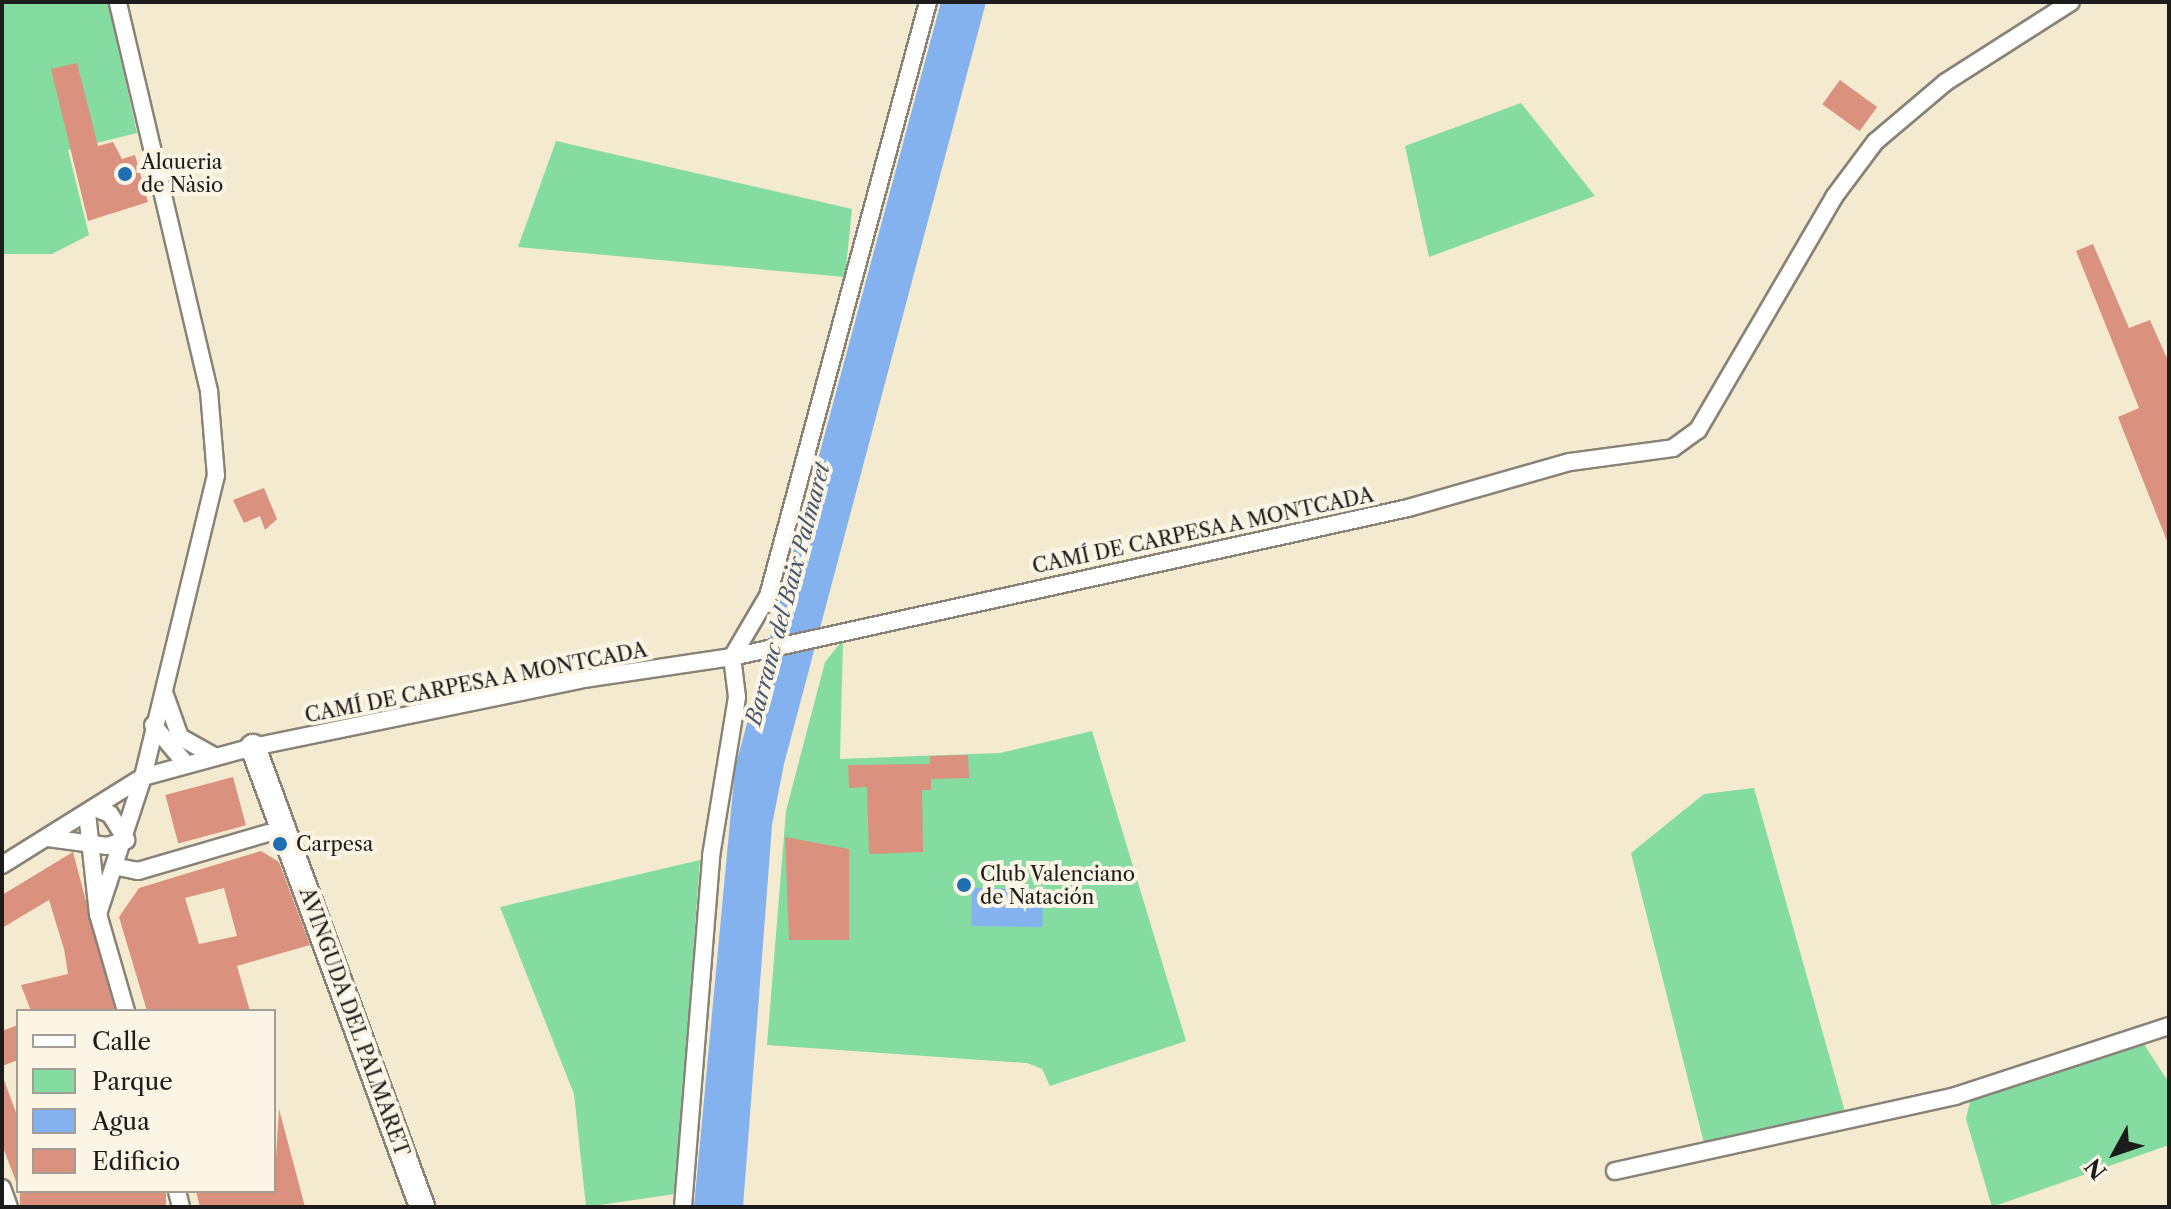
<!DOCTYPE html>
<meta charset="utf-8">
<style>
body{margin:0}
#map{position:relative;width:2171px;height:1209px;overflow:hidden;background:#f3ead0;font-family:"Libre Caslon Text",serif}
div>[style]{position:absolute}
.green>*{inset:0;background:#84dca0}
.water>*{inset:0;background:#84b2ee;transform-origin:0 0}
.building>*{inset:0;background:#da917e;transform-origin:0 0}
.roads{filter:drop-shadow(2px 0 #888376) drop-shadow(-2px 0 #888376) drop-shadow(0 2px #888376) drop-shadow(0 -2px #888376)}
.street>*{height:16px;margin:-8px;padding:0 8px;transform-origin:8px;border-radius:8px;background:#fff}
.secondary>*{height:24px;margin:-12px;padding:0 12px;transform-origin:12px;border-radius:12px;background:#fff}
.dots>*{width:22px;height:22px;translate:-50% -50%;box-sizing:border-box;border:4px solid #fcf5e5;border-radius:50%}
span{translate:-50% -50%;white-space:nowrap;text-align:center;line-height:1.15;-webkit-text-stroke:8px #fcf5e5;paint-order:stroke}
.poi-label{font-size:20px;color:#1c1c1c}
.left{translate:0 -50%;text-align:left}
.street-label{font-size:20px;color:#1c1c1c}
.water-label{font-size:22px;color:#465870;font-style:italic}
.frame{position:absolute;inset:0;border:4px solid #1c1c1c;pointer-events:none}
.legend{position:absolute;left:16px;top:1009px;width:260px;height:184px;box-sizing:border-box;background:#fcf5e5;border:2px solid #a29e95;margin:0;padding:10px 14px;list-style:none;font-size:24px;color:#1c1c1c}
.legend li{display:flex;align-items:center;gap:16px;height:40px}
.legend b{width:40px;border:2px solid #a29e95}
.north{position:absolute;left:2075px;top:1113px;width:80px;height:80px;-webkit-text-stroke:6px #fcf5e5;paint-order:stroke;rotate:230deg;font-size:22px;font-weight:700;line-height:32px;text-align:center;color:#1c1c1c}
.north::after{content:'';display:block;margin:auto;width:28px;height:36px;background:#1c1c1c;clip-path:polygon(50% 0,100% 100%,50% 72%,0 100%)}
</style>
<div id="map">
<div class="green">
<div style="clip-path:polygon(2px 2px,108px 2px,137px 133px,68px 150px,89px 235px,52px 254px,2px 254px)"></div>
<div style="clip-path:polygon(1521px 103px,1595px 196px,1429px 257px,1405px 146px)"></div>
<div style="clip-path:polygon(556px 141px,852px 209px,845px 277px,518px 247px)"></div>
<div style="clip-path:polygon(843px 640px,840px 759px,1000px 753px,1092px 731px,1186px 1041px,1050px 1086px,1042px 1069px,1027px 1063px,767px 1045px,786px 811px,825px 662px)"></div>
<div style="clip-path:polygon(1754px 788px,1845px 1112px,1705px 1147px,1631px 853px,1704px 794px)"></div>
<div style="clip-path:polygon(700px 860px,675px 1194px,586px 1207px,574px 1094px,500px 907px)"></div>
<div style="clip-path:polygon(2142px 1041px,2169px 1083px,2169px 1145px,1992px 1207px,1966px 1119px,1971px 1097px)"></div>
</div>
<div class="water">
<div style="clip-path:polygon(941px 2px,986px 2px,784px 764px,772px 825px,743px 1207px,694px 1207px,735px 768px)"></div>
<div style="left:972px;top:888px;width:71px;height:38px;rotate:1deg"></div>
</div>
<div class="building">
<div style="clip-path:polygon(77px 63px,98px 146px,113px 142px,122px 159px,135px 155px,148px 202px,88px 221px,51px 69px)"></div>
<div style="left:1840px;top:80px;width:46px;height:30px;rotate:36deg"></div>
<div style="clip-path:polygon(2093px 244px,2129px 328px,2150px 320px,2169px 363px,2169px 546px,2118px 417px,2139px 408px,2076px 251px)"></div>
<div style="clip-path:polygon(264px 488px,277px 519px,265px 530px,260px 516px,244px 523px,233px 500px)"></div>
<div style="clip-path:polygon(968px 755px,969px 778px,931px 779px,931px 790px,922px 790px,923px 852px,869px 854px,867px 787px,849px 788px,848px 765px,930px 764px,930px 756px)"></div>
<div style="left:233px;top:777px;width:50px;height:70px;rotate:75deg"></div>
<div style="clip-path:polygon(785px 837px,849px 849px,849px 940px,789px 940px)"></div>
<div style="clip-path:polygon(evenodd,261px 851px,279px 862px,310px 945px,237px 966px,250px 1011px,147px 1011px,119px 917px,139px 888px,261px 851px,224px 888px,237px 936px,199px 944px,185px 898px,224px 888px)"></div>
<div style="clip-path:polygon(73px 852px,115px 1011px,31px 1011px,21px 985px,68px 974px,64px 949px,49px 900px,2px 928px,2px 895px)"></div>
<div style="clip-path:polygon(18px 1025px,18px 1060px,2px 1066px,2px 1031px)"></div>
<div style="clip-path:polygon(4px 1080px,18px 1118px,17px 1184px,2px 1145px)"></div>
<div style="clip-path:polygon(279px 1109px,305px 1207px,200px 1207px,196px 1191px,274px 1191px)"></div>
<div style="left:20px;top:1191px;width:146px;height:17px"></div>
</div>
<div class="roads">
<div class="street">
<div style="left:165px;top:695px;width:45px;rotate:70.3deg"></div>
<div style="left:180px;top:737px;width:41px;rotate:29.1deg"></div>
<div style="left:153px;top:725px;width:51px;rotate:49.8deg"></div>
<div style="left:95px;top:808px;width:16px;rotate:22deg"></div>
<div style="left:110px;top:814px;width:31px;rotate:58deg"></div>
<div style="left:87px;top:813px;width:102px;rotate:83.8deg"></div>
<div style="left:98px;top:914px;width:101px;rotate:73.9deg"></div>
<div style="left:48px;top:838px;width:60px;rotate:7.7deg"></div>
<div style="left:107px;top:846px;width:20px;rotate:-18deg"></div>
<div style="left:2px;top:865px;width:166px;rotate:-32deg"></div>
<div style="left:143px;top:777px;width:114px;rotate:-15.3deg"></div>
<div style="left:253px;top:747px;width:332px;rotate:-11.6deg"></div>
<div style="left:578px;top:680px;width:156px;rotate:-8.5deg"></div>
<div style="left:732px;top:657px;width:692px;rotate:-12.43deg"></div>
<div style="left:1408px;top:508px;width:168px;rotate:-15.9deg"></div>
<div style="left:1570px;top:462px;width:104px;rotate:-7.7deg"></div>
<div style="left:1673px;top:448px;width:31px;rotate:-36deg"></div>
<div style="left:1698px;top:430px;width:270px;rotate:-59.7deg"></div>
<div style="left:1834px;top:197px;width:69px;rotate:-53.3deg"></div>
<div style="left:1875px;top:142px;width:93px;rotate:-40.2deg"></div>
<div style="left:1946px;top:82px;width:148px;rotate:-32.6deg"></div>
<div style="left:118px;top:867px;width:20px;rotate:11deg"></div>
<div style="left:138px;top:871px;width:135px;rotate:-16.3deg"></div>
<div style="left:98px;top:914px;width:144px;rotate:-71.8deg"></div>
<div style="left:143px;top:777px;width:310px;rotate:-76.4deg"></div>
<div style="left:216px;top:476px;width:85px;rotate:-94.7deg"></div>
<div style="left:209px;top:391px;width:400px;rotate:-103.2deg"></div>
<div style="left:1615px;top:1171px;width:348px;rotate:-12.4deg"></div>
<div style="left:1955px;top:1096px;width:225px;rotate:-18.1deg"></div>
<div style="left:2px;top:1188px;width:20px;rotate:70deg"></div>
<div style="left:177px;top:1191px;width:16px;rotate:76deg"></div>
<div style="left:683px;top:1207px;width:352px;rotate:-85.4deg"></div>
<div style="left:711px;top:856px;width:161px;rotate:-80.7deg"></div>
<div style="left:737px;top:697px;width:40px;rotate:-97.1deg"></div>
<div style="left:732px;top:657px;width:71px;rotate:-59.5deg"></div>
<div style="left:768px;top:596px;width:615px;rotate:-74.92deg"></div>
</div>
<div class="secondary">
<div style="left:253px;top:747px;width:490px;rotate:69.8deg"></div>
</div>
</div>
<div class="dots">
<div style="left:125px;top:174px;background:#1f6fb2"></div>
<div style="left:280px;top:844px;background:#1f6fb2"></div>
<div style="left:964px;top:885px;background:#1f6fb2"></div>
</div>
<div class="poi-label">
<span class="left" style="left:141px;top:174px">Alqueria<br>de Nàsio</span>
<span class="left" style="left:296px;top:844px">Carpesa</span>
<span class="left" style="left:980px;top:886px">Club Valenciano<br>de Natación</span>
</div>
<div class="street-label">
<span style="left:1203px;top:531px;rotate:-12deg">CAMÍ DE CARPESA A MONTCADA</span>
<span style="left:476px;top:683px;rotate:-11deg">CAMÍ DE CARPESA A MONTCADA</span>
<span style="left:354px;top:1022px;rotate:70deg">AVINGUDA DEL PALMARET</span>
</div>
<div class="water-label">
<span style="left:788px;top:594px;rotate:-75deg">Barranc del Baix Palmaret</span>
</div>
<div class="frame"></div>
<ul class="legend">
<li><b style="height:10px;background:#fff"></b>Calle</li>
<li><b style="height:22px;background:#84dca0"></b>Parque</li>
<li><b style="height:22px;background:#84b2ee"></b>Agua</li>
<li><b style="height:22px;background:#da917e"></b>Edificio</li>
</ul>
<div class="north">N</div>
</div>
